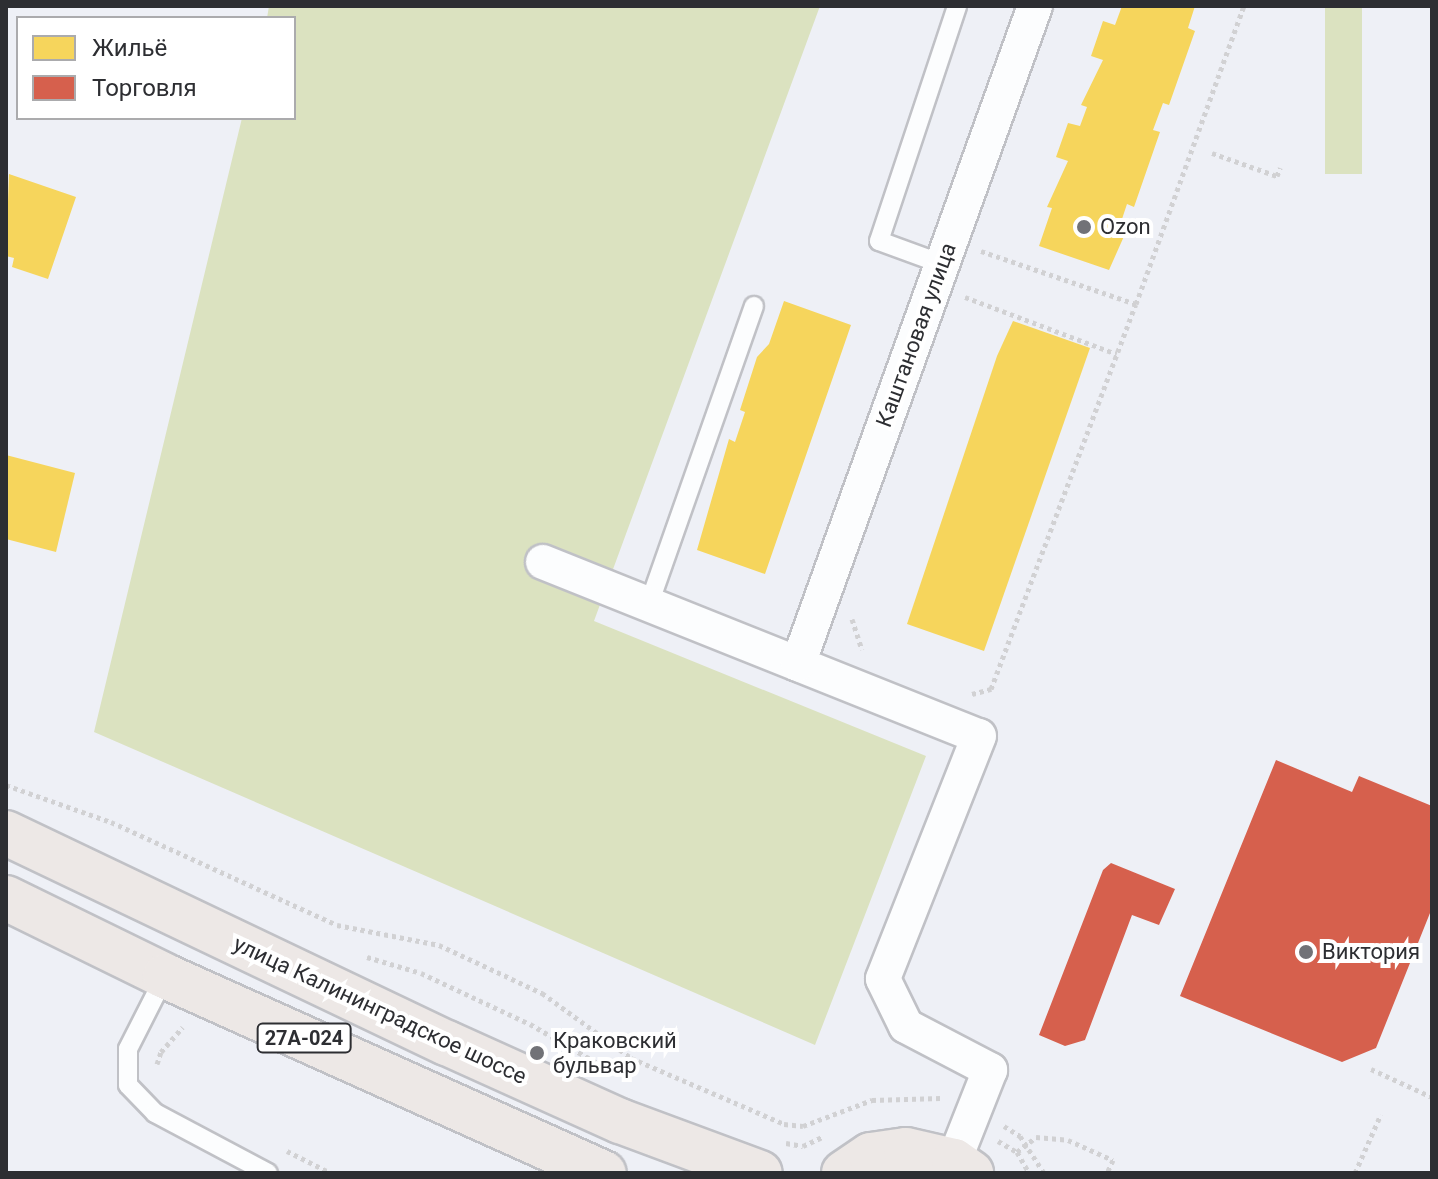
<!DOCTYPE html>
<meta charset="utf-8">
<style>
body{margin:0}
#map{position:relative;width:1438px;height:1179px;overflow:hidden;background:#eef0f6;font-family:Roboto,sans-serif}
div>[style]{position:absolute}
.green>*{inset:0;background:#dbe2c0;transform-origin:0 0}
.homes>*{inset:0;background:#f6d55c}
.shops>*{inset:0;background:#d6604d}
.path>*{height:5px;margin-top:-2.5px;transform-origin:0;background:repeating-linear-gradient(90deg,#d1d1d3 0 4px,transparent 0 8px)}
.roads{filter:drop-shadow(2px 0 #c0c1c6) drop-shadow(-2px 0 #c0c1c6) drop-shadow(0 2px #c0c1c6) drop-shadow(0 -2px #c0c1c6)}
.service>*{height:18px;margin:-9px;padding:0 9px;transform-origin:9px;border-radius:9px;background:#fcfdfe}
.minor>*{height:34px;margin:-17px;padding:0 17px;transform-origin:17px;border-radius:17px;background:#fcfdfe}
.primary>*{height:44px;margin:-22px;padding:0 22px;transform-origin:22px;border-radius:22px;background:#ede8e6}
.dots>*{width:22px;height:22px;translate:-50% -50%;box-sizing:border-box;border:4px solid #fff;border-radius:50%}
span{translate:-50% -50%;white-space:nowrap;text-align:center;line-height:1.15;-webkit-text-stroke:8px #fff;paint-order:stroke}
.shield-label span{padding:2px 6px;background:#fff;border:2px solid;border-radius:6px;-webkit-text-stroke-width:0}
.shield-label{font-size:20px;color:#2d2e32;font-weight:700}
.poi-label{font-size:22px;color:#2d2e32}
.left{translate:0 -50%;text-align:left}
.street-label{font-size:22px;color:#2d2e32}
.frame{position:absolute;inset:0;border:8px solid #2d2e32;pointer-events:none}
.legend{position:absolute;left:16px;top:16px;width:280px;height:104px;box-sizing:border-box;background:#fff;border:2px solid #ababad;margin:0;padding:10px 14px;list-style:none;font-size:24px;color:#2d2e32}
.legend li{display:flex;align-items:center;gap:16px;height:40px}
.legend b{width:40px;border:2px solid #ababad}
</style>
<div id="map">
<div class="green">
<div style="clip-path:polygon(269px 6px,820px 6px,594px 621px,926px 756px,815px 1045px,94px 732px,242px 118px,294px 118px,294px 18px,267px 18px)"></div>
<div style="left:1325px;top:6px;width:37px;height:168px"></div>
</div>
<div class="homes">
<div style="clip-path:polygon(1122px 6px,1195px 6px,1188px 28px,1195px 31px,1169px 105px,1163px 103px,1153px 130px,1160px 132px,1134px 207px,1127px 204px,1118px 231px,1125px 234px,1109px 270px,1039px 246px,1052px 208px,1047px 207px,1068px 161px,1056px 157px,1068px 123px,1080px 126px,1087px 107px,1081px 105px,1103px 60px,1091px 56px,1103px 21px,1115px 25px)"></div>
<div style="clip-path:polygon(9px 174px,76px 197px,48px 279px,12px 267px,14px 258px,6px 256px)"></div>
<div style="clip-path:polygon(784px 301px,851px 325px,765px 574px,697px 550px,729px 439px,735px 442px,745px 412px,740px 410px,757px 357px,769px 344px)"></div>
<div style="clip-path:polygon(1013px 321px,1090px 348px,984px 651px,907px 624px,997px 356px)"></div>
<div style="clip-path:polygon(6px 455px,75px 473px,56px 552px,6px 539px)"></div>
</div>
<div class="shops">
<div style="clip-path:polygon(1276px 760px,1352px 792px,1359px 776px,1432px 806px,1432px 908px,1376px 1048px,1342px 1062px,1180px 996px)"></div>
<div style="clip-path:polygon(1111px 863px,1175px 889px,1159px 925px,1132px 915px,1085px 1040px,1065px 1046px,1039px 1035px,1103px 870px)"></div>
</div>
<div class="path">
<div style="left:1212px;top:153px;width:69px;rotate:19.5deg"></div>
<div style="left:1277px;top:176px;width:9px;rotate:-69deg"></div>
<div style="left:981px;top:251px;width:164px;rotate:18.9deg"></div>
<div style="left:1136px;top:304px;width:317px;rotate:-70.1deg"></div>
<div style="left:965px;top:297px;width:162px;rotate:20.6deg"></div>
<div style="left:852px;top:619px;width:32px;rotate:72deg"></div>
<div style="left:972px;top:694px;width:20px;rotate:-15deg"></div>
<div style="left:991px;top:689px;width:411px;rotate:-69.4deg"></div>
<div style="left:6px;top:785px;width:111px;rotate:19.4deg"></div>
<div style="left:111px;top:822px;width:248px;rotate:24.5deg"></div>
<div style="left:337px;top:925px;width:104px;rotate:11.1deg"></div>
<div style="left:439px;top:945px;width:114px;rotate:25deg"></div>
<div style="left:542px;top:993px;width:110px;rotate:36.1deg"></div>
<div style="left:631px;top:1058px;width:167px;rotate:23.3deg"></div>
<div style="left:784px;top:1124px;width:19px;rotate:6deg"></div>
<div style="left:803px;top:1126px;width:74px;rotate:-20.6deg"></div>
<div style="left:872px;top:1100px;width:69px;rotate:-1.7deg"></div>
<div style="left:367px;top:957px;width:56px;rotate:16.5deg"></div>
<div style="left:421px;top:973px;width:120px;rotate:25.1deg"></div>
<div style="left:530px;top:1024px;width:86px;rotate:30.2deg"></div>
<div style="left:157px;top:1064px;width:13px;rotate:-72deg"></div>
<div style="left:161px;top:1052px;width:33px;rotate:-49deg"></div>
<div style="left:1371px;top:1069px;width:67px;rotate:24.7deg"></div>
<div style="left:1004px;top:1126px;width:19px;rotate:32deg"></div>
<div style="left:1020px;top:1136px;width:44px;rotate:57deg"></div>
<div style="left:998px;top:1141px;width:22px;rotate:30deg"></div>
<div style="left:1017px;top:1152px;width:24px;rotate:60deg"></div>
<div style="left:786px;top:1143px;width:17px;rotate:10deg"></div>
<div style="left:803px;top:1146px;width:21px;rotate:-25deg"></div>
<div style="left:287px;top:1151px;width:49px;rotate:26.6deg"></div>
<div style="left:1017px;top:1152px;width:24px;rotate:-38deg"></div>
<div style="left:1036px;top:1137px;width:32px;rotate:5deg"></div>
<div style="left:1068px;top:1140px;width:49px;rotate:24deg"></div>
<div style="left:1113px;top:1160px;width:14px;rotate:115deg"></div>
<div style="left:1355px;top:1173px;width:64px;rotate:-66.2deg"></div>
</div>
<div class="roads">
<div class="service">
<div style="left:942px;top:264px;width:67px;rotate:-159.9deg"></div>
<div style="left:879px;top:241px;width:248px;rotate:-71.6deg"></div>
<div style="left:649px;top:604px;width:316px;rotate:-70.6deg"></div>
<div style="left:165px;top:976px;width:82px;rotate:116.9deg"></div>
<div style="left:128px;top:1049px;width:36px;rotate:90deg"></div>
<div style="left:128px;top:1085px;width:39px;rotate:46deg"></div>
<div style="left:155px;top:1113px;width:128px;rotate:28deg"></div>
</div>
<div class="minor">
<div style="left:543px;top:562px;width:469px;rotate:21.8deg"></div>
<div style="left:979px;top:736px;width:261px;rotate:111.6deg"></div>
<div style="left:883px;top:979px;width:52px;rotate:63.9deg"></div>
<div style="left:906px;top:1026px;width:95px;rotate:27.6deg"></div>
<div style="left:990px;top:1070px;width:98px;rotate:111.6deg"></div>
<div style="left:798px;top:664px;width:699px;rotate:-70.19deg"></div>
</div>
<div class="primary">
<div style="left:6px;top:833px;width:488px;rotate:25.5deg"></div>
<div style="left:447px;top:1043px;width:190px;rotate:24.3deg"></div>
<div style="left:620px;top:1121px;width:149px;rotate:20.4deg"></div>
<div style="left:6px;top:898px;width:177px;rotate:26.1deg"></div>
<div style="left:165px;top:976px;width:481px;rotate:24.2deg"></div>
<div style="left:844px;top:1173px;width:32px;rotate:-34deg"></div>
<div style="left:871px;top:1155px;width:35px;rotate:-8deg"></div>
<div style="left:906px;top:1150px;width:49px;rotate:12.9deg"></div>
<div style="left:954px;top:1161px;width:21px;rotate:35deg"></div>
</div>
</div>
<div class="dots">
<div style="left:1084px;top:227px;background:#717277"></div>
<div style="left:1306px;top:952px;background:#717277"></div>
<div style="left:537px;top:1053px;background:#717277"></div>
</div>
<div class="shield-label">
<span style="left:304px;top:1038px">27А-024</span>
</div>
<div class="poi-label">
<span class="left" style="left:1100px;top:227px">Ozon</span>
<span class="left" style="left:1322px;top:952px">Виктория</span>
<span class="left" style="left:553px;top:1053px">Краковский<br>бульвар</span>
</div>
<div class="street-label">
<span style="left:916px;top:335px;rotate:-70deg">Каштановая улица</span>
<span style="left:380px;top:1010px;rotate:25deg">улица Калининградское шоссе</span>
</div>
<div class="frame"></div>
<ul class="legend">
<li><b style="height:22px;background:#f6d55c"></b>Жильё</li>
<li><b style="height:22px;background:#d6604d"></b>Торговля</li>
</ul>
</div>
